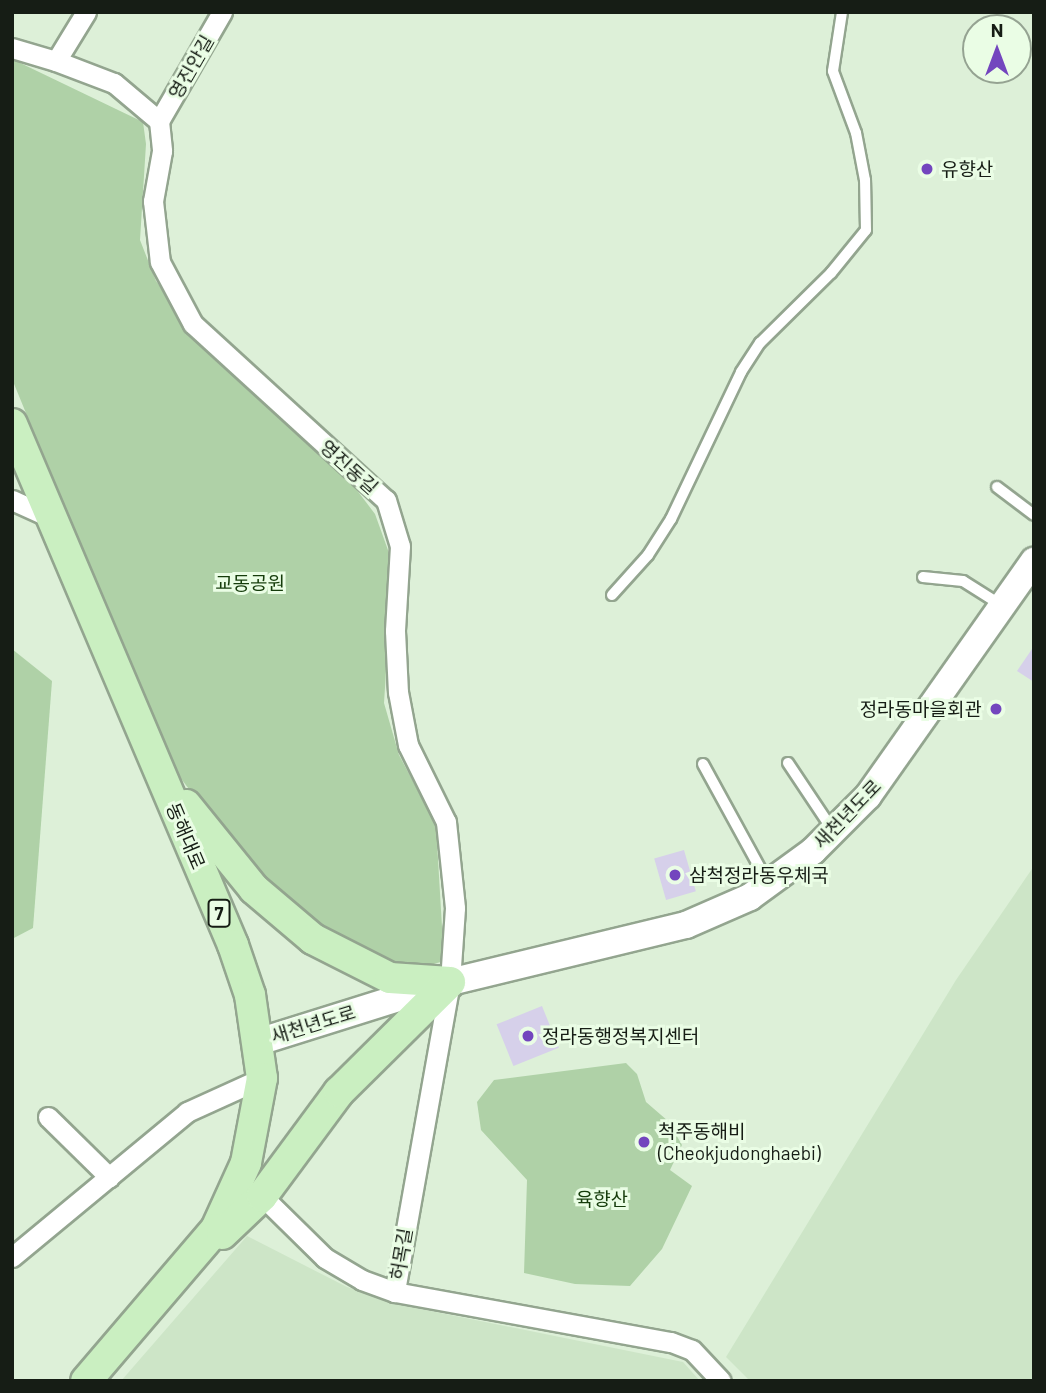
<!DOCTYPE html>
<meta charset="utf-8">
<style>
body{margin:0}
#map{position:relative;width:1046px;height:1393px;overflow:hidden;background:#ddf0d8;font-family:Barlow,"Noto Sans KR",sans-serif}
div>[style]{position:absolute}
.built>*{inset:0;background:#cde5c7}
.green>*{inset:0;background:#afd1a7}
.building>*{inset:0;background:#d6d0ea;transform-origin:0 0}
.roads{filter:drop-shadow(2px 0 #93a58f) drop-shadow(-2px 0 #93a58f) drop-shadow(0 2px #93a58f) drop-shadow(0 -2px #93a58f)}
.lane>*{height:10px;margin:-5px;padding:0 5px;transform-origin:5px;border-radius:5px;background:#fff}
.street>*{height:19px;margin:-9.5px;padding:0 9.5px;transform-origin:9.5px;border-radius:9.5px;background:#fff}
.secondary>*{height:26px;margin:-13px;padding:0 13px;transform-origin:13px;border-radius:13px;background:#fff}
.primary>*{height:30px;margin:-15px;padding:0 15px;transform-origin:15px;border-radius:15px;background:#caefc1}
.dots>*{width:19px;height:19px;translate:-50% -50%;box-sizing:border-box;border:4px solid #eafde5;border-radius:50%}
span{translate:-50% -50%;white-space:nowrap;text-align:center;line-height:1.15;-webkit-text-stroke:6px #eafde5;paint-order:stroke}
.shield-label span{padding:2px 5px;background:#eafde5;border:2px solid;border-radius:5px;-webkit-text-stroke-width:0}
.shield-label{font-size:18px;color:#161d15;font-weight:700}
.street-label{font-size:19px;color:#161d15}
.poi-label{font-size:19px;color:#161d15}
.left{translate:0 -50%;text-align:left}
.right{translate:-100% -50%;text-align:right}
.park-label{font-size:19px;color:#153c0b}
.frame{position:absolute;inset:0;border:14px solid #161d15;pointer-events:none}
.north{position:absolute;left:962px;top:14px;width:70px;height:70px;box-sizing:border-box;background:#eafde5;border:2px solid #95a392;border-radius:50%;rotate:0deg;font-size:19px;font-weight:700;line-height:28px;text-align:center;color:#161d15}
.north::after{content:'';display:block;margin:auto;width:24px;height:32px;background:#7346be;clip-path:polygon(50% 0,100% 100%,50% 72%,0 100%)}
</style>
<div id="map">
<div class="built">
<div style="clip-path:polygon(1034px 866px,1034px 1381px,750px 1381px,726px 1357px,956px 980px)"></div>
<div style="clip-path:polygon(247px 1236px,347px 1287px,411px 1307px,683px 1362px,700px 1381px,121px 1381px)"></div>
</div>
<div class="green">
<div style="clip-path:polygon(12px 59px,143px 122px,146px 144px,140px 240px,156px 281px,214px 358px,350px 481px,375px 514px,393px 564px,384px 703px,399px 755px,436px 825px,444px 961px,413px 970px,381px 962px,336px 939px,257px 879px,170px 764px,12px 379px)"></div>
<div style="clip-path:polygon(12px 649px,52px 681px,33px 928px,12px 939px)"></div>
<div style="clip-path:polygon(626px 1063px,637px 1074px,646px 1102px,668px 1121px,682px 1145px,670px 1170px,692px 1186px,662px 1249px,630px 1286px,575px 1284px,524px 1273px,527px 1180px,481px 1130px,477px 1102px,494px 1080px)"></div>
</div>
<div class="building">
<div style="clip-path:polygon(1034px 646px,1034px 682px,1017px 671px)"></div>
<div style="left:684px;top:850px;width:43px;height:31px;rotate:74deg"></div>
<div style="left:542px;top:1006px;width:45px;height:49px;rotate:68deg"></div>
</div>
<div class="roads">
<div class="lane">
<div style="left:997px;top:487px;width:46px;rotate:37.1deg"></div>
<div style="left:923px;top:577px;width:40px;rotate:5.7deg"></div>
<div style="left:963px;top:581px;width:45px;rotate:32.3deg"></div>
<div style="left:612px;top:595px;width:54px;rotate:-48deg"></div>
<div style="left:648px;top:555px;width:43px;rotate:-57.4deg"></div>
<div style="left:671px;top:519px;width:163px;rotate:-64.5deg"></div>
<div style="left:741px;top:372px;width:35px;rotate:-57deg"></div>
<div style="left:760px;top:343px;width:100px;rotate:-44.6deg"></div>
<div style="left:831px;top:273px;width:55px;rotate:-50.9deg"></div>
<div style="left:866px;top:230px;width:50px;rotate:-91.1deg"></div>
<div style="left:865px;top:180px;width:48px;rotate:-100.8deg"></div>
<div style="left:856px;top:133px;width:66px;rotate:-110.4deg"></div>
<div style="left:833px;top:71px;width:60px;rotate:-81.3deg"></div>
<div style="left:788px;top:763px;width:79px;rotate:56.3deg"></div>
<div style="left:703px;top:764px;width:133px;rotate:61.3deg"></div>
</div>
<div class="street">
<div style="left:86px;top:12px;width:57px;rotate:121.5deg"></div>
<div style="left:56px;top:61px;width:62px;rotate:20.8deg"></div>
<div style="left:114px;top:83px;width:59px;rotate:40.2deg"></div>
<div style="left:12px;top:48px;width:46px;rotate:16.5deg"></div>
<div style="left:159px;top:121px;width:30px;rotate:84deg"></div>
<div style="left:162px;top:151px;width:51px;rotate:100.2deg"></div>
<div style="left:153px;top:201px;width:61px;rotate:83.5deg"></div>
<div style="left:160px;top:262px;width:70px;rotate:62deg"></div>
<div style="left:193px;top:324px;width:261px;rotate:42.4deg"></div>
<div style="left:386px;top:500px;width:48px;rotate:73.1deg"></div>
<div style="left:400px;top:546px;width:85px;rotate:93.4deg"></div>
<div style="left:395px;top:631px;width:61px;rotate:87.2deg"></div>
<div style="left:398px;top:692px;width:54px;rotate:79.3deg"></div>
<div style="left:408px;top:745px;width:86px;rotate:63.7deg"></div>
<div style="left:446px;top:822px;width:86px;rotate:84deg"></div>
<div style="left:455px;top:908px;width:74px;rotate:93.9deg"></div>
<div style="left:450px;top:982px;width:315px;rotate:100.1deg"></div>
<div style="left:395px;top:1292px;width:280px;rotate:10.3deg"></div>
<div style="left:671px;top:1342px;width:22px;rotate:21deg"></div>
<div style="left:692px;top:1350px;width:42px;rotate:46.9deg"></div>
<div style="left:159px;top:121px;width:126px;rotate:-60deg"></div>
<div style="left:12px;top:500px;width:48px;rotate:24.4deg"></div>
<div style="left:48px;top:1117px;width:86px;rotate:44.5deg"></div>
<div style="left:262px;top:1196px;width:88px;rotate:44.5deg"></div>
<div style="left:325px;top:1258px;width:43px;rotate:30.7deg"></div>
<div style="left:362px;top:1280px;width:35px;rotate:20deg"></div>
<div style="left:12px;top:1257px;width:227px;rotate:-39.6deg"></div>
<div style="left:187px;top:1112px;width:82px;rotate:-24.4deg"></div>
</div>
<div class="secondary">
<div style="left:258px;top:1042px;width:201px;rotate:-17.4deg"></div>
<div style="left:450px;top:982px;width:243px;rotate:-13.6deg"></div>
<div style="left:686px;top:925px;width:70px;rotate:-23.6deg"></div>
<div style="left:750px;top:897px;width:78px;rotate:-36.1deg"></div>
<div style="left:813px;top:851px;width:78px;rotate:-45deg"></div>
<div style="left:868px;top:796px;width:288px;rotate:-54.8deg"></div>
</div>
<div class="primary">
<div style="left:12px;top:424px;width:566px;rotate:67.01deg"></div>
<div style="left:233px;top:945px;width:53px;rotate:71.2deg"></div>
<div style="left:250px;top:995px;width:84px;rotate:81.8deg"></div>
<div style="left:262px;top:1078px;width:86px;rotate:100.7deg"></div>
<div style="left:246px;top:1163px;width:72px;rotate:114.4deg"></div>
<div style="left:216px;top:1229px;width:200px;rotate:130.5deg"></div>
<div style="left:186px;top:805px;width:108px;rotate:51deg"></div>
<div style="left:254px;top:889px;width:77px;rotate:40.3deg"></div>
<div style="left:313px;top:939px;width:86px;rotate:26.9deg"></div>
<div style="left:390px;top:978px;width:60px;rotate:3.8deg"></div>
<div style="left:222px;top:1234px;width:55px;rotate:-43.5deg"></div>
<div style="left:262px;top:1196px;width:129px;rotate:-53.5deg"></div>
<div style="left:339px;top:1092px;width:156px;rotate:-44.7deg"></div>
</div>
</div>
<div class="dots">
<div style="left:927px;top:169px;background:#7346be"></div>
<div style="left:996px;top:709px;background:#7346be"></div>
<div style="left:675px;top:875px;background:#7346be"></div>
<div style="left:528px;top:1036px;background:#7346be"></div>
<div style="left:644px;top:1142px;background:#7346be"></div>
</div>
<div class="shield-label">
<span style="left:219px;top:913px">7</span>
</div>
<div class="street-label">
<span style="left:191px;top:67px;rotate:-60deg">영진안길</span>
<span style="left:349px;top:467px;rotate:42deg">영진동길</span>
<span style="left:847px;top:814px;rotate:-46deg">새천년도로</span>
<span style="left:186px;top:836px;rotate:67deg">동해대로</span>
<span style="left:313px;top:1024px;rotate:-17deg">새천년도로</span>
<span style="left:401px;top:1254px;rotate:-80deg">허목길</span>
</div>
<div class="poi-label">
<span class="left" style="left:941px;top:169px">유향산</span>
<span class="right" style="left:982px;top:709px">정라동마을회관</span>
<span class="left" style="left:689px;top:875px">삼척정라동우체국</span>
<span class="left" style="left:542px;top:1036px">정라동행정복지센터</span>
<span class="left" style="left:658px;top:1142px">척주동해비<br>(Cheokjudonghaebi)</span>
</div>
<div class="park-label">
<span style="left:250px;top:583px">교동공원</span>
<span style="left:602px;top:1199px">육향산</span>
</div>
<div class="frame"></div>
<div class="north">N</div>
</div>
